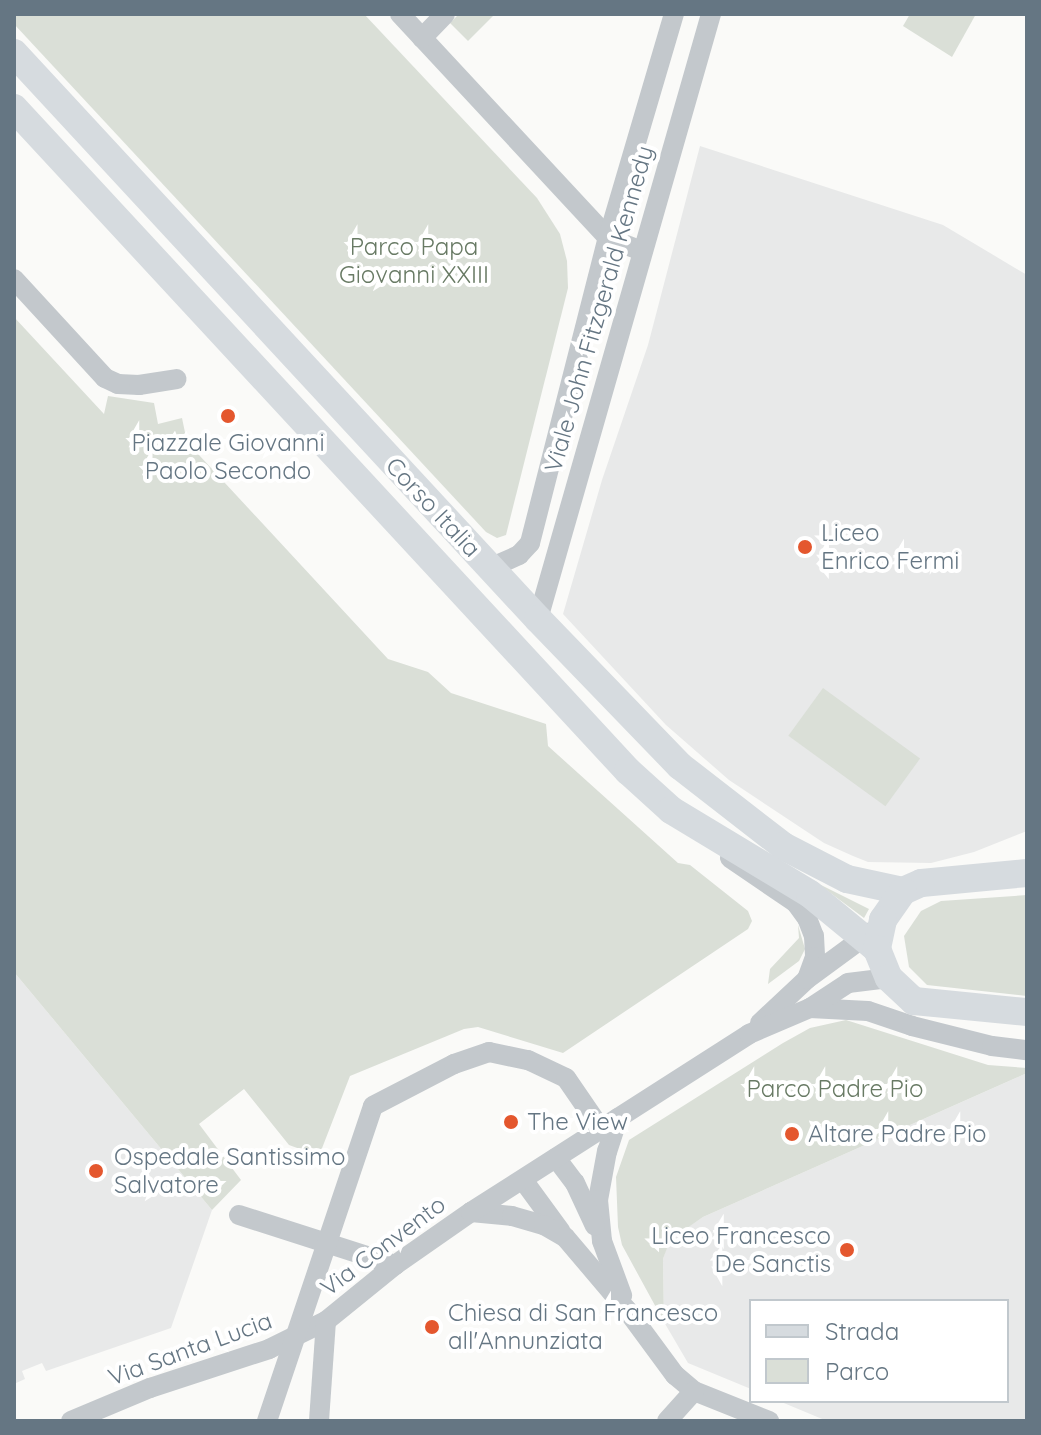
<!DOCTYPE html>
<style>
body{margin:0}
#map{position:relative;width:1041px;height:1435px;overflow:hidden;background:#fafaf8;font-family:Quicksand,sans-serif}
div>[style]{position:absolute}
.built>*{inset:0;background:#e8e9e9}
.green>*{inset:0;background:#dadfd7;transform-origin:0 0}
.minor>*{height:20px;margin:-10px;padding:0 10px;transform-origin:10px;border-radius:10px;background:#c3c8cc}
.secondary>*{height:28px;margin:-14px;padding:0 14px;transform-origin:14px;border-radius:14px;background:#d6dbdf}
.dots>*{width:22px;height:22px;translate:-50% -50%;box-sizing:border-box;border:4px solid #fff;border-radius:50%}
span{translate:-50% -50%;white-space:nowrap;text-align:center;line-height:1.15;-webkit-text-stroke:8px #fff;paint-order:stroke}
.park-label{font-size:24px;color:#687a64}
.street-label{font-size:24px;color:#657683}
.poi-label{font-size:24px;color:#657683}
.left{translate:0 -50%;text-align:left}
.right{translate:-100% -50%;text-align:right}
.frame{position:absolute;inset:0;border:16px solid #657683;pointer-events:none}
.legend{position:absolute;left:749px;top:1299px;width:260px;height:104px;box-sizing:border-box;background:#fff;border:2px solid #c1c8cd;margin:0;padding:10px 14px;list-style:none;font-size:24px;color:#657683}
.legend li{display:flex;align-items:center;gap:16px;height:40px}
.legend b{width:40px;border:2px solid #c1c8cd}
</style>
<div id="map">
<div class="built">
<div style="clip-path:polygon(700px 146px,943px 225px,1027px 275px,1027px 831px,974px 852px,931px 863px,868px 862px,853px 856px,824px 843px,729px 780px,666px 725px,563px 614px,602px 480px,648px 345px)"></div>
<div style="clip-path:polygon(14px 972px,212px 1210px,171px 1328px,46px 1371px,42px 1363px,22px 1371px,25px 1379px,14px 1384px)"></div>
<div style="clip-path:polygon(1027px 1073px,1027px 1421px,827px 1421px,779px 1401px,1007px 1401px,1007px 1301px,751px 1301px,751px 1389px,688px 1363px,664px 1322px,663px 1259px,669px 1240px,703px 1217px)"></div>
</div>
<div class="green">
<div style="clip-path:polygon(14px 14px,364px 14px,537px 198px,560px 234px,567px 261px,568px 288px,506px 535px,497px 538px,486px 532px,14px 24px)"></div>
<div style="clip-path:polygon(459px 14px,495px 14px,468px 41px,450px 23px)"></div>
<div style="clip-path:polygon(910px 14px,976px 14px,952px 57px,903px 26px)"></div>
<div style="clip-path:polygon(14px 317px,104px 414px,108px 396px,154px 403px,158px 424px,182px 418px,187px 442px,388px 659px,428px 672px,451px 693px,546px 724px,548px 746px,678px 863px,690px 865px,748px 911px,752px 921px,748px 929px,563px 1053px,478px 1027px,464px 1029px,350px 1076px,319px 1156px,289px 1145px,244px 1089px,199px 1124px,241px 1180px,212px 1210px,14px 972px)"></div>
<div style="left:823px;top:688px;width:120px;height:59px;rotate:36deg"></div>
<div style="clip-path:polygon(817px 883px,869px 909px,864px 918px)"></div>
<div style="clip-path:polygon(1027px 895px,1027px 996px,927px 985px,909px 967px,904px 936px,921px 911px,941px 901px)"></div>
<div style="clip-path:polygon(798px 925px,805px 949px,799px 961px,768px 984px,770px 969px,799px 938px)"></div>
<div style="clip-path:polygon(846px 1020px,988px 1065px,1027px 1068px,1027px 1073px,703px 1217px,670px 1240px,663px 1259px,664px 1322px,622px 1245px,618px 1227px,616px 1177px,629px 1140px,783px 1043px,810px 1028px)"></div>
</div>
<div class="minor">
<div style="left:400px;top:14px;width:306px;rotate:47.1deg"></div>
<div style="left:608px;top:238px;width:36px;rotate:21deg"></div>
<div style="left:422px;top:38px;width:33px;rotate:-46deg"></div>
<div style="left:14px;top:279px;width:134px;rotate:47.4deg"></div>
<div style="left:105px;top:378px;width:14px;rotate:25deg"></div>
<div style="left:118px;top:384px;width:21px;rotate:3deg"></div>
<div style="left:139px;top:385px;width:38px;rotate:-9deg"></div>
<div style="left:490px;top:568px;width:32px;rotate:-24deg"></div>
<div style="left:519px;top:555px;width:16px;rotate:-47deg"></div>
<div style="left:530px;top:543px;width:315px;rotate:-75.7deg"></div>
<div style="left:608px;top:238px;width:234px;rotate:-73.6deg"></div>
<div style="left:538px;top:619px;width:629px;rotate:-74.04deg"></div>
<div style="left:730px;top:858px;width:80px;rotate:34.3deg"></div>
<div style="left:796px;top:903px;width:19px;rotate:54deg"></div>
<div style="left:807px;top:918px;width:19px;rotate:69deg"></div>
<div style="left:814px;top:936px;width:21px;rotate:87deg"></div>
<div style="left:815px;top:957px;width:23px;rotate:110deg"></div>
<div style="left:810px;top:1008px;width:58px;rotate:3deg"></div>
<div style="left:868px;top:1011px;width:46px;rotate:18.8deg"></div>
<div style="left:912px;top:1026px;width:82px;rotate:14deg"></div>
<div style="left:992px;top:1046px;width:35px;rotate:7deg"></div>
<div style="left:760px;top:1023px;width:64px;rotate:-43.1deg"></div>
<div style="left:807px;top:979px;width:79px;rotate:-36.3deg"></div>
<div style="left:618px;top:1118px;width:35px;rotate:108deg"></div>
<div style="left:607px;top:1151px;width:50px;rotate:100.4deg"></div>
<div style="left:598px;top:1200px;width:41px;rotate:84.4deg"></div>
<div style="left:602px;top:1241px;width:58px;rotate:69.7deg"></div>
<div style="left:556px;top:1158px;width:31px;rotate:53deg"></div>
<div style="left:575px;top:1183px;width:47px;rotate:65.1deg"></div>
<div style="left:523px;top:1180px;width:64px;rotate:53.8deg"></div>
<div style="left:471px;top:1212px;width:41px;rotate:5.6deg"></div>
<div style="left:512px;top:1216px;width:33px;rotate:16deg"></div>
<div style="left:544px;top:1225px;width:24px;rotate:30deg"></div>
<div style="left:565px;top:1237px;width:96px;rotate:49.7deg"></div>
<div style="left:627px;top:1310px;width:81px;rotate:53.6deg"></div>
<div style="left:675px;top:1375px;width:25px;rotate:40deg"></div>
<div style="left:694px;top:1391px;width:81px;rotate:21.8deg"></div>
<div style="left:239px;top:1215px;width:164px;rotate:17.8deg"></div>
<div style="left:71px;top:1421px;width:86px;rotate:-22.7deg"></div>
<div style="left:150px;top:1388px;width:125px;rotate:-18.1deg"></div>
<div style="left:269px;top:1349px;width:64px;rotate:-26.2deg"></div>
<div style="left:326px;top:1321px;width:89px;rotate:-39.1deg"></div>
<div style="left:395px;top:1265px;width:93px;rotate:-34.9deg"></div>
<div style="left:471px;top:1212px;width:330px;rotate:-32.6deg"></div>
<div style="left:749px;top:1034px;width:66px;rotate:-23.1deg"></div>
<div style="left:810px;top:1008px;width:45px;rotate:-33.3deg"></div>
<div style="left:848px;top:983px;width:41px;rotate:-7deg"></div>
<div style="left:267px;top:1421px;width:332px;rotate:-71.4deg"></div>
<div style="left:373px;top:1106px;width:91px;rotate:-27.4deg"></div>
<div style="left:454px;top:1064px;width:37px;rotate:-19deg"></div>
<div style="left:489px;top:1052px;width:40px;rotate:12deg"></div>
<div style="left:528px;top:1060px;width:42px;rotate:25.3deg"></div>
<div style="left:566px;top:1078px;width:62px;rotate:55.5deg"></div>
<div style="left:319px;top:1421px;width:100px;rotate:-86deg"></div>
<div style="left:667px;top:1421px;width:40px;rotate:-48deg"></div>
</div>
<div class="secondary">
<div style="left:14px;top:53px;width:771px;rotate:47.21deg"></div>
<div style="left:538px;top:619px;width:204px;rotate:46deg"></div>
<div style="left:680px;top:766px;width:130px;rotate:37.8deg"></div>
<div style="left:783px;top:846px;width:72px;rotate:27.3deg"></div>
<div style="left:847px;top:879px;width:57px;rotate:12.1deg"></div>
<div style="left:14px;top:108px;width:904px;rotate:47.2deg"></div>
<div style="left:628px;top:771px;width:58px;rotate:42.2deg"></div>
<div style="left:671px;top:810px;width:162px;rotate:31.1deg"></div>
<div style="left:810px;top:894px;width:87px;rotate:39.4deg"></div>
<div style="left:1027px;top:873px;width:106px;rotate:174.6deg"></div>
<div style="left:921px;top:883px;width:20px;rotate:156deg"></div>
<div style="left:903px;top:891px;width:35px;rotate:125deg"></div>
<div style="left:883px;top:920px;width:30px;rotate:102deg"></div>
<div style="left:877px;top:949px;width:31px;rotate:68deg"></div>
<div style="left:889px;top:978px;width:34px;rotate:43deg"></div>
<div style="left:914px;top:1001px;width:114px;rotate:5.6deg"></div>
</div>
<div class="dots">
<div style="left:228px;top:416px;background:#e4572e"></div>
<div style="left:805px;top:547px;background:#e4572e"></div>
<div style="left:511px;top:1122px;background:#e4572e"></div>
<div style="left:792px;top:1134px;background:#e4572e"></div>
<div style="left:96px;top:1171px;background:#e4572e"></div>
<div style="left:847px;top:1250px;background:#e4572e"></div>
<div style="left:432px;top:1327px;background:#e4572e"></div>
</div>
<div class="park-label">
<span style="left:414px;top:261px">Parco Papa<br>Giovanni XXIII</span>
<span style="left:835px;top:1089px">Parco Padre Pio</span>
</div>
<div class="street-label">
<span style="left:599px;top:309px;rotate:-74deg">Viale John Fitzgerald Kennedy</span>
<span style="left:433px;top:507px;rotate:47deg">Corso Italia</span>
<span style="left:383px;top:1246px;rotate:-37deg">Via Convento</span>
<span style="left:190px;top:1349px;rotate:-20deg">Via Santa Lucia</span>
</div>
<div class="poi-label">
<span style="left:228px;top:457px">Piazzale Giovanni<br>Paolo Secondo</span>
<span class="left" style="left:821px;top:547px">Liceo<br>Enrico Fermi</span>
<span class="left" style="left:527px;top:1122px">The View</span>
<span class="left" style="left:808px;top:1134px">Altare Padre Pio</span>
<span class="left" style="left:114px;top:1171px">Ospedale Santissimo<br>Salvatore</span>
<span class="right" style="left:831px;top:1250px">Liceo Francesco<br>De Sanctis</span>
<span class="left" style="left:448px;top:1327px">Chiesa di San Francesco<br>all'Annunziata</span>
</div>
<div class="frame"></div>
<ul class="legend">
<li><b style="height:10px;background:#d6dbdf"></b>Strada</li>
<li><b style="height:22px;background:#dadfd7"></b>Parco</li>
</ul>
</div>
